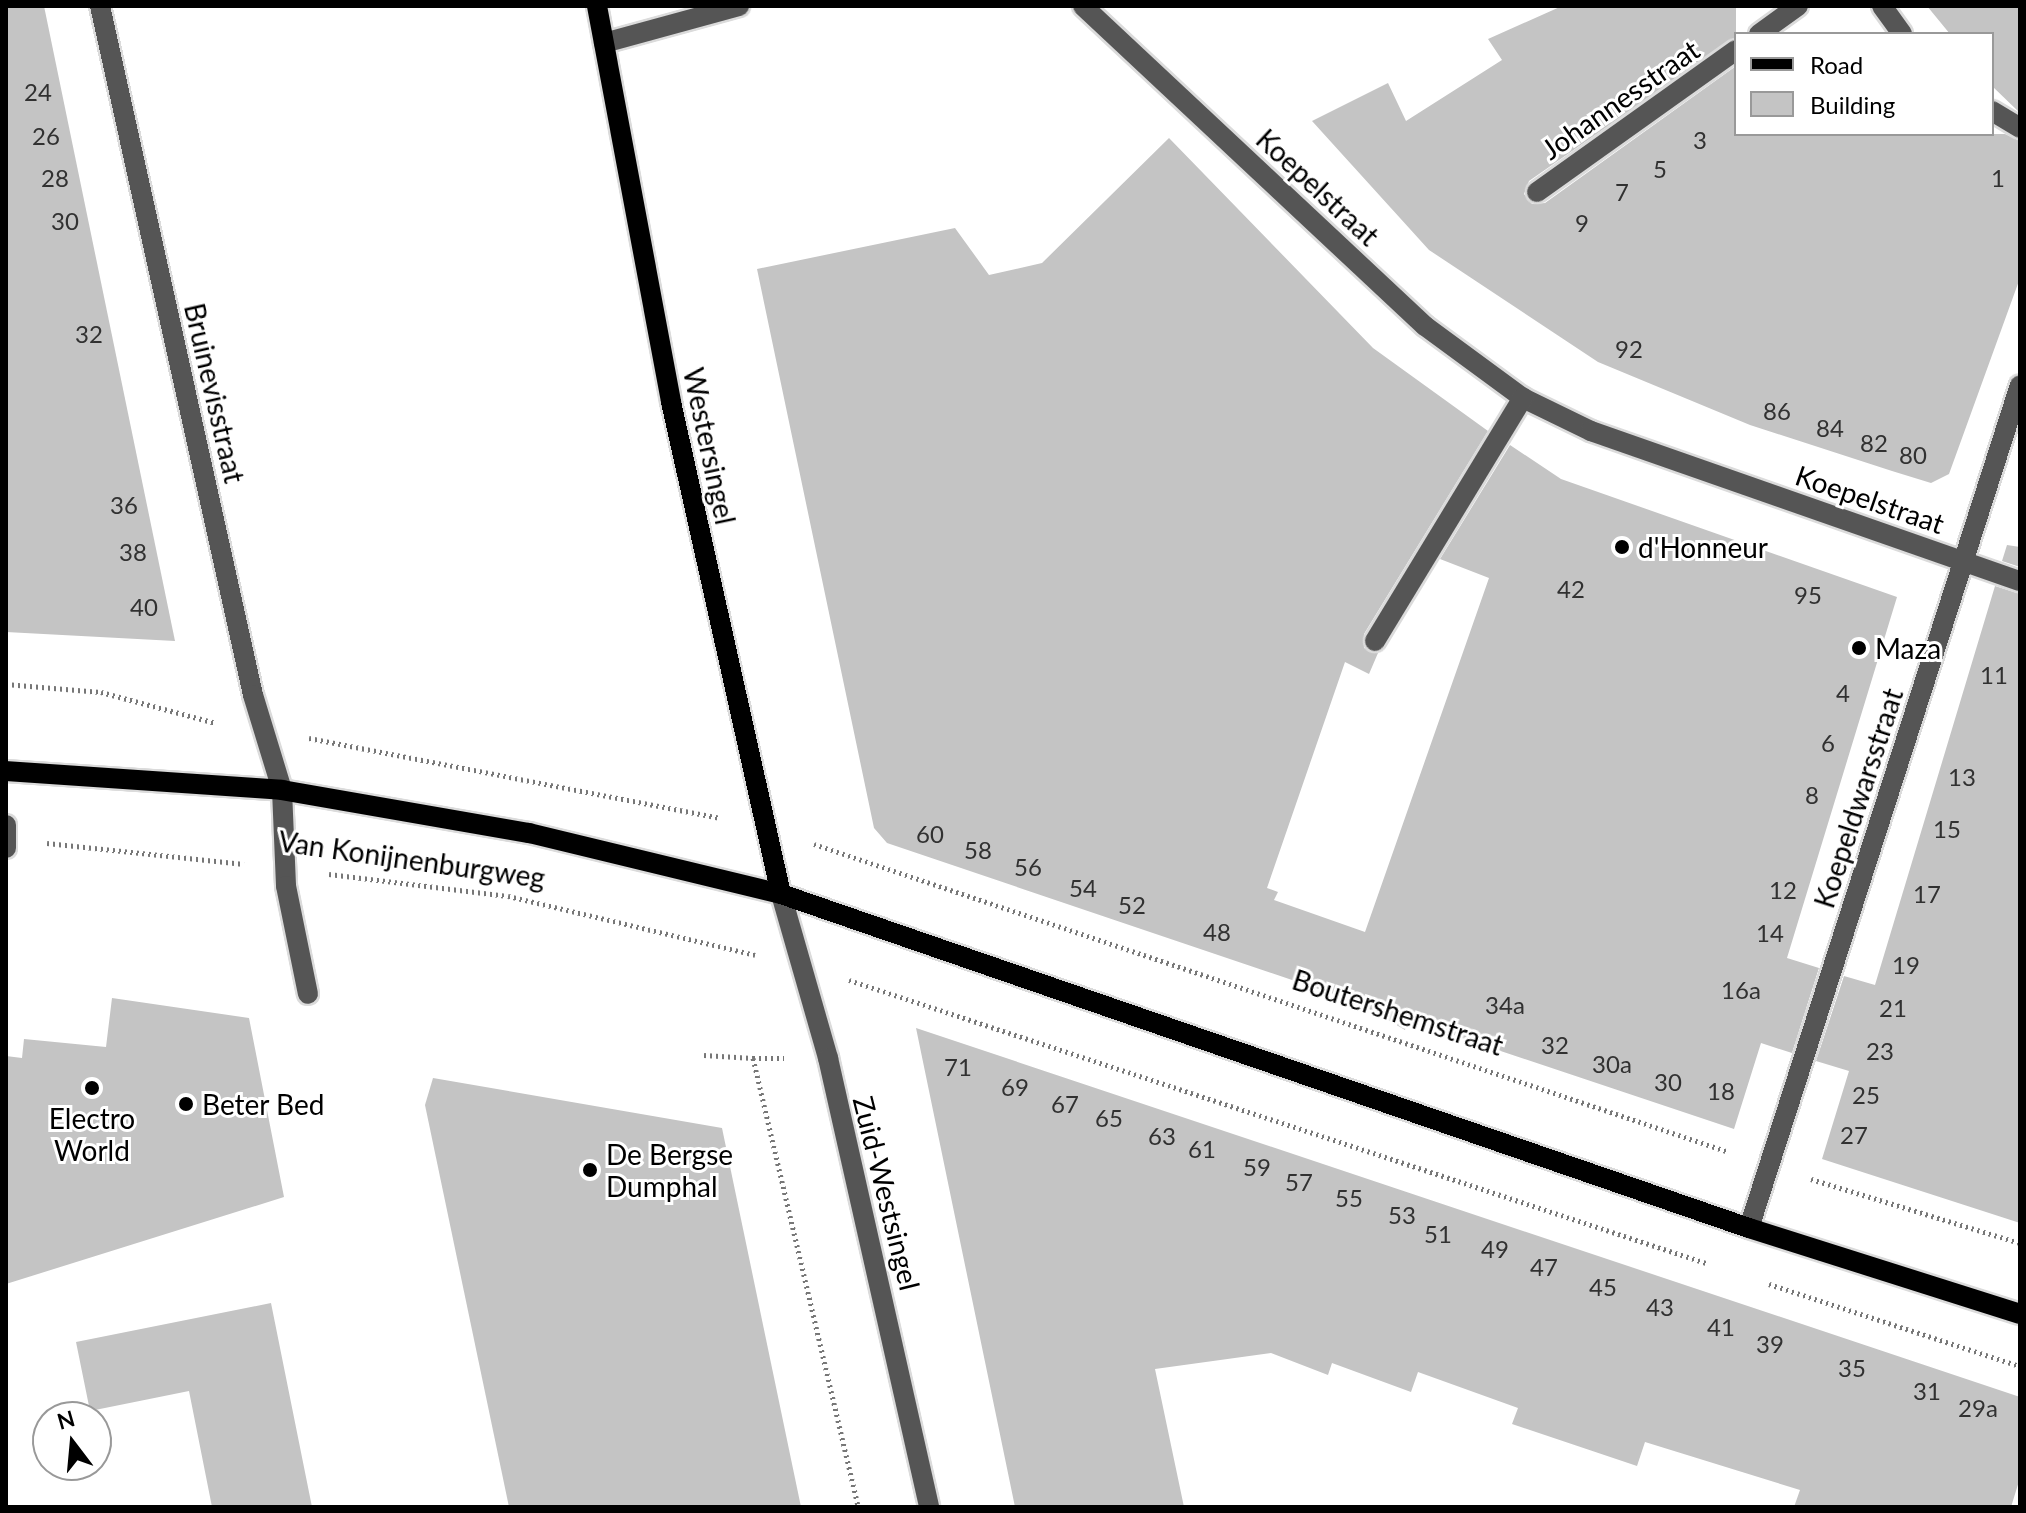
<!DOCTYPE html>
<style>
body{margin:0}
#map{position:relative;width:2026px;height:1513px;overflow:hidden;background:#fff;font-family:Lato,sans-serif}
div>[style]{position:absolute}
.building>*{inset:0;background:#c4c4c4}
.path>*{height:5px;margin-top:-2.5px;transform-origin:0;background:repeating-linear-gradient(90deg,#777 0 2px,transparent 0 6px)}
.roads{filter:drop-shadow(2px 0 #dbdbdb) drop-shadow(-2px 0 #dbdbdb) drop-shadow(0 2px #dbdbdb) drop-shadow(0 -2px #dbdbdb)}
.minor>*{height:20px;margin:-10px;padding:0 10px;transform-origin:10px;border-radius:10px;background:#555}
.major>*{height:20px;margin:-10px;padding:0 10px;transform-origin:10px;border-radius:10px;background:#000}
.dots>*{width:22px;height:22px;translate:-50% -50%;box-sizing:border-box;border:4px solid #fff;border-radius:50%}
span{translate:-50% -50%;white-space:nowrap;text-align:center;line-height:1.15;-webkit-text-stroke:6px #fff;paint-order:stroke}
.number-label{font-size:24px;color:#313131}
.number-label span{-webkit-text-stroke-width:0}
.street-label{font-size:28px;color:#000}
.poi-label{font-size:28px;color:#000}
.left{translate:0 -50%;text-align:left}
.frame{position:absolute;inset:0;border:8px solid #000;pointer-events:none}
.legend{position:absolute;left:1734px;top:32px;width:260px;height:104px;box-sizing:border-box;background:#fff;border:2px solid #999;margin:0;padding:10px 14px;list-style:none;font-size:24px;color:#000}
.legend li{display:flex;align-items:center;gap:16px;height:40px}
.legend b{width:40px;border:2px solid #999}
.north{position:absolute;left:32px;top:1401px;width:80px;height:80px;box-sizing:border-box;background:#fff;border:2px solid #999;border-radius:50%;rotate:344deg;font-size:22px;font-weight:700;line-height:32px;text-align:center;color:#000}
.north::after{content:'';display:block;margin:auto;width:28px;height:36px;background:#000;clip-path:polygon(50% 0,100% 100%,50% 72%,0 100%)}
</style>
<div id="map">
<div class="building">
<div style="clip-path:polygon(6px 6px,44px 6px,175px 641px,6px 632px)"></div>
<div style="clip-path:polygon(1562px 6px,1736px 6px,1736px 37px,1529px 181px,1524px 194px,1532px 204px,1545px 203px,1736px 66px,1736px 134px,2005px 134px,2020px 141px,2020px 278px,1949px 474px,1931px 483px,1892px 471px,1750px 425px,1598px 362px,1429px 250px,1312px 121px,1388px 83px,1406px 121px,1502px 60px,1488px 39px)"></div>
<div style="clip-path:polygon(1927px 6px,2020px 6px,2020px 113px,1992px 86px,1992px 34px,1950px 34px)"></div>
<div style="clip-path:polygon(1169px 138px,1373px 348px,1488px 431px,1364px 634px,1364px 648px,1378px 653px,1369px 674px,1345px 662px,1267px 888px,1278px 892px,1274px 900px,1365px 932px,1489px 578px,1440px 559px,1510px 445px,1561px 479px,1897px 597px,1787px 958px,1819px 968px,1792px 1053px,1761px 1043px,1734px 1129px,1408px 1020px,1405px 1030px,1357px 1002px,887px 843px,874px 828px,757px 269px,955px 228px,989px 275px,1042px 263px)"></div>
<div style="clip-path:polygon(2007px 545px,2020px 547px,2020px 567px,2002px 561px)"></div>
<div style="clip-path:polygon(1995px 586px,2020px 594px,2020px 1223px,1822px 1159px,1849px 1071px,1816px 1061px,1844px 976px,1875px 985px)"></div>
<div style="clip-path:polygon(112px 998px,249px 1018px,284px 1197px,6px 1284px,6px 1056px,22px 1058px,24px 1039px,106px 1047px)"></div>
<div style="clip-path:polygon(916px 1028px,2020px 1397px,2020px 1478px,2011px 1507px,1794px 1507px,1800px 1490px,1645px 1442px,1637px 1466px,1512px 1424px,1518px 1408px,1418px 1372px,1411px 1392px,1332px 1363px,1328px 1375px,1271px 1353px,1155px 1369px,1184px 1507px,1015px 1507px)"></div>
<div style="clip-path:polygon(433px 1078px,722px 1128px,801px 1507px,509px 1507px,425px 1105px)"></div>
<div style="clip-path:polygon(271px 1303px,312px 1507px,212px 1507px,189px 1391px,90px 1411px,76px 1342px)"></div>
</div>
<div class="path">
<div style="left:6px;top:684px;width:95px;rotate:4.8deg"></div>
<div style="left:101px;top:692px;width:119px;rotate:15.1deg"></div>
<div style="left:309px;top:738px;width:418px;rotate:11deg"></div>
<div style="left:47px;top:843px;width:198px;rotate:6.1deg"></div>
<div style="left:814px;top:844px;width:965px;rotate:18.6deg"></div>
<div style="left:329px;top:874px;width:180px;rotate:7deg"></div>
<div style="left:508px;top:896px;width:254px;rotate:13.4deg"></div>
<div style="left:849px;top:980px;width:903px;rotate:18.27deg"></div>
<div style="left:704px;top:1055px;width:49px;rotate:3.5deg"></div>
<div style="left:753px;top:1058px;width:461px;rotate:76.8deg"></div>
<div style="left:753px;top:1058px;width:31px"></div>
<div style="left:1811px;top:1179px;width:219px;rotate:17deg"></div>
<div style="left:1769px;top:1284px;width:264px;rotate:18.1deg"></div>
</div>
<div class="roads">
<div class="minor">
<div style="left:100px;top:6px;width:706px;rotate:77.48deg"></div>
<div style="left:253px;top:695px;width:99px;rotate:73deg"></div>
<div style="left:282px;top:790px;width:96px;rotate:87.6deg"></div>
<div style="left:286px;top:886px;width:110px;rotate:78.5deg"></div>
<div style="left:1083px;top:6px;width:468px;rotate:43.1deg"></div>
<div style="left:1425px;top:326px;width:122px;rotate:36.3deg"></div>
<div style="left:1523px;top:398px;width:76px;rotate:25.9deg"></div>
<div style="left:1591px;top:431px;width:454px;rotate:19.3deg"></div>
<div style="left:1882px;top:6px;width:34px;rotate:54deg"></div>
<div style="left:1759px;top:34px;width:48px;rotate:-35.7deg"></div>
<div style="left:604px;top:43px;width:140px;rotate:-15.3deg"></div>
<div style="left:1992px;top:111px;width:33px;rotate:31deg"></div>
<div style="left:1537px;top:192px;width:244px;rotate:-35.5deg"></div>
<div style="left:1375px;top:641px;width:285px;rotate:-58.7deg"></div>
<div style="left:6px;top:825px;width:23px;rotate:90deg"></div>
<div style="left:781px;top:894px;width:171px;rotate:74deg"></div>
<div style="left:828px;top:1058px;width:460px;rotate:77.3deg"></div>
<div style="left:1749px;top:1228px;width:885px;rotate:-72.18deg"></div>
</div>
<div class="major">
<div style="left:597px;top:6px;width:403px;rotate:79.4deg"></div>
<div style="left:671px;top:402px;width:504px;rotate:77.4deg"></div>
<div style="left:6px;top:771px;width:277px;rotate:3.9deg"></div>
<div style="left:282px;top:790px;width:251px;rotate:9.9deg"></div>
<div style="left:529px;top:833px;width:259px;rotate:13.6deg"></div>
<div style="left:781px;top:894px;width:1024px;rotate:19.04deg"></div>
<div style="left:1749px;top:1228px;width:284px;rotate:17.6deg"></div>
</div>
</div>
<div class="dots">
<div style="left:1622px;top:547px;background:#000"></div>
<div style="left:1859px;top:648px;background:#000"></div>
<div style="left:92px;top:1088px;background:#000"></div>
<div style="left:186px;top:1104px;background:#000"></div>
<div style="left:590px;top:1170px;background:#000"></div>
</div>
<div class="number-label">
<span style="left:38px;top:92px">24</span>
<span style="left:46px;top:136px">26</span>
<span style="left:1700px;top:140px">3</span>
<span style="left:1660px;top:169px">5</span>
<span style="left:55px;top:178px">28</span>
<span style="left:1998px;top:178px">1</span>
<span style="left:1622px;top:192px">7</span>
<span style="left:65px;top:221px">30</span>
<span style="left:1582px;top:223px">9</span>
<span style="left:89px;top:334px">32</span>
<span style="left:1629px;top:349px">92</span>
<span style="left:1777px;top:411px">86</span>
<span style="left:1830px;top:428px">84</span>
<span style="left:1874px;top:443px">82</span>
<span style="left:1913px;top:455px">80</span>
<span style="left:124px;top:505px">36</span>
<span style="left:133px;top:552px">38</span>
<span style="left:1571px;top:589px">42</span>
<span style="left:1808px;top:595px">95</span>
<span style="left:144px;top:607px">40</span>
<span style="left:1994px;top:675px">11</span>
<span style="left:1843px;top:693px">4</span>
<span style="left:1828px;top:743px">6</span>
<span style="left:1962px;top:777px">13</span>
<span style="left:1812px;top:795px">8</span>
<span style="left:1947px;top:829px">15</span>
<span style="left:930px;top:834px">60</span>
<span style="left:978px;top:850px">58</span>
<span style="left:1028px;top:867px">56</span>
<span style="left:1083px;top:888px">54</span>
<span style="left:1783px;top:890px">12</span>
<span style="left:1927px;top:894px">17</span>
<span style="left:1132px;top:905px">52</span>
<span style="left:1217px;top:932px">48</span>
<span style="left:1770px;top:933px">14</span>
<span style="left:1906px;top:965px">19</span>
<span style="left:1741px;top:990px">16a</span>
<span style="left:1505px;top:1005px">34a</span>
<span style="left:1893px;top:1008px">21</span>
<span style="left:1555px;top:1045px">32</span>
<span style="left:1880px;top:1051px">23</span>
<span style="left:1612px;top:1064px">30a</span>
<span style="left:958px;top:1067px">71</span>
<span style="left:1668px;top:1082px">30</span>
<span style="left:1015px;top:1087px">69</span>
<span style="left:1721px;top:1091px">18</span>
<span style="left:1866px;top:1095px">25</span>
<span style="left:1065px;top:1104px">67</span>
<span style="left:1109px;top:1118px">65</span>
<span style="left:1854px;top:1135px">27</span>
<span style="left:1162px;top:1136px">63</span>
<span style="left:1202px;top:1149px">61</span>
<span style="left:1257px;top:1167px">59</span>
<span style="left:1299px;top:1182px">57</span>
<span style="left:1349px;top:1198px">55</span>
<span style="left:1402px;top:1215px">53</span>
<span style="left:1438px;top:1234px">51</span>
<span style="left:1495px;top:1249px">49</span>
<span style="left:1544px;top:1267px">47</span>
<span style="left:1603px;top:1287px">45</span>
<span style="left:1660px;top:1307px">43</span>
<span style="left:1721px;top:1327px">41</span>
<span style="left:1770px;top:1344px">39</span>
<span style="left:1852px;top:1368px">35</span>
<span style="left:1927px;top:1391px">31</span>
<span style="left:1978px;top:1408px">29a</span>
</div>
<div class="street-label">
<span style="left:1620px;top:99px;rotate:-35deg">Johannesstraat</span>
<span style="left:1318px;top:187px;rotate:43deg">Koepelstraat</span>
<span style="left:215px;top:393px;rotate:77deg">Bruinevisstraat</span>
<span style="left:710px;top:446px;rotate:78deg">Westersingel</span>
<span style="left:1870px;top:499px;rotate:19deg">Koepelstraat</span>
<span style="left:1858px;top:798px;rotate:-72deg">Koepeldwarsstraat</span>
<span style="left:412px;top:859px;rotate:8deg">Van Konijnenburgweg</span>
<span style="left:1398px;top:1012px;rotate:18deg">Boutershemstraat</span>
<span style="left:887px;top:1193px;rotate:76deg">Zuid-Westsingel</span>
</div>
<div class="poi-label">
<span class="left" style="left:1638px;top:547px">d'Honneur</span>
<span class="left" style="left:1875px;top:648px">Maza</span>
<span class="left" style="left:202px;top:1104px">Beter Bed</span>
<span style="left:92px;top:1134px">Electro<br>World</span>
<span class="left" style="left:606px;top:1170px">De Bergse<br>Dumphal</span>
</div>
<div class="frame"></div>
<ul class="legend">
<li><b style="height:10px;background:#000"></b>Road</li>
<li><b style="height:22px;background:#c4c4c4"></b>Building</li>
</ul>
<div class="north">N</div>
</div>
